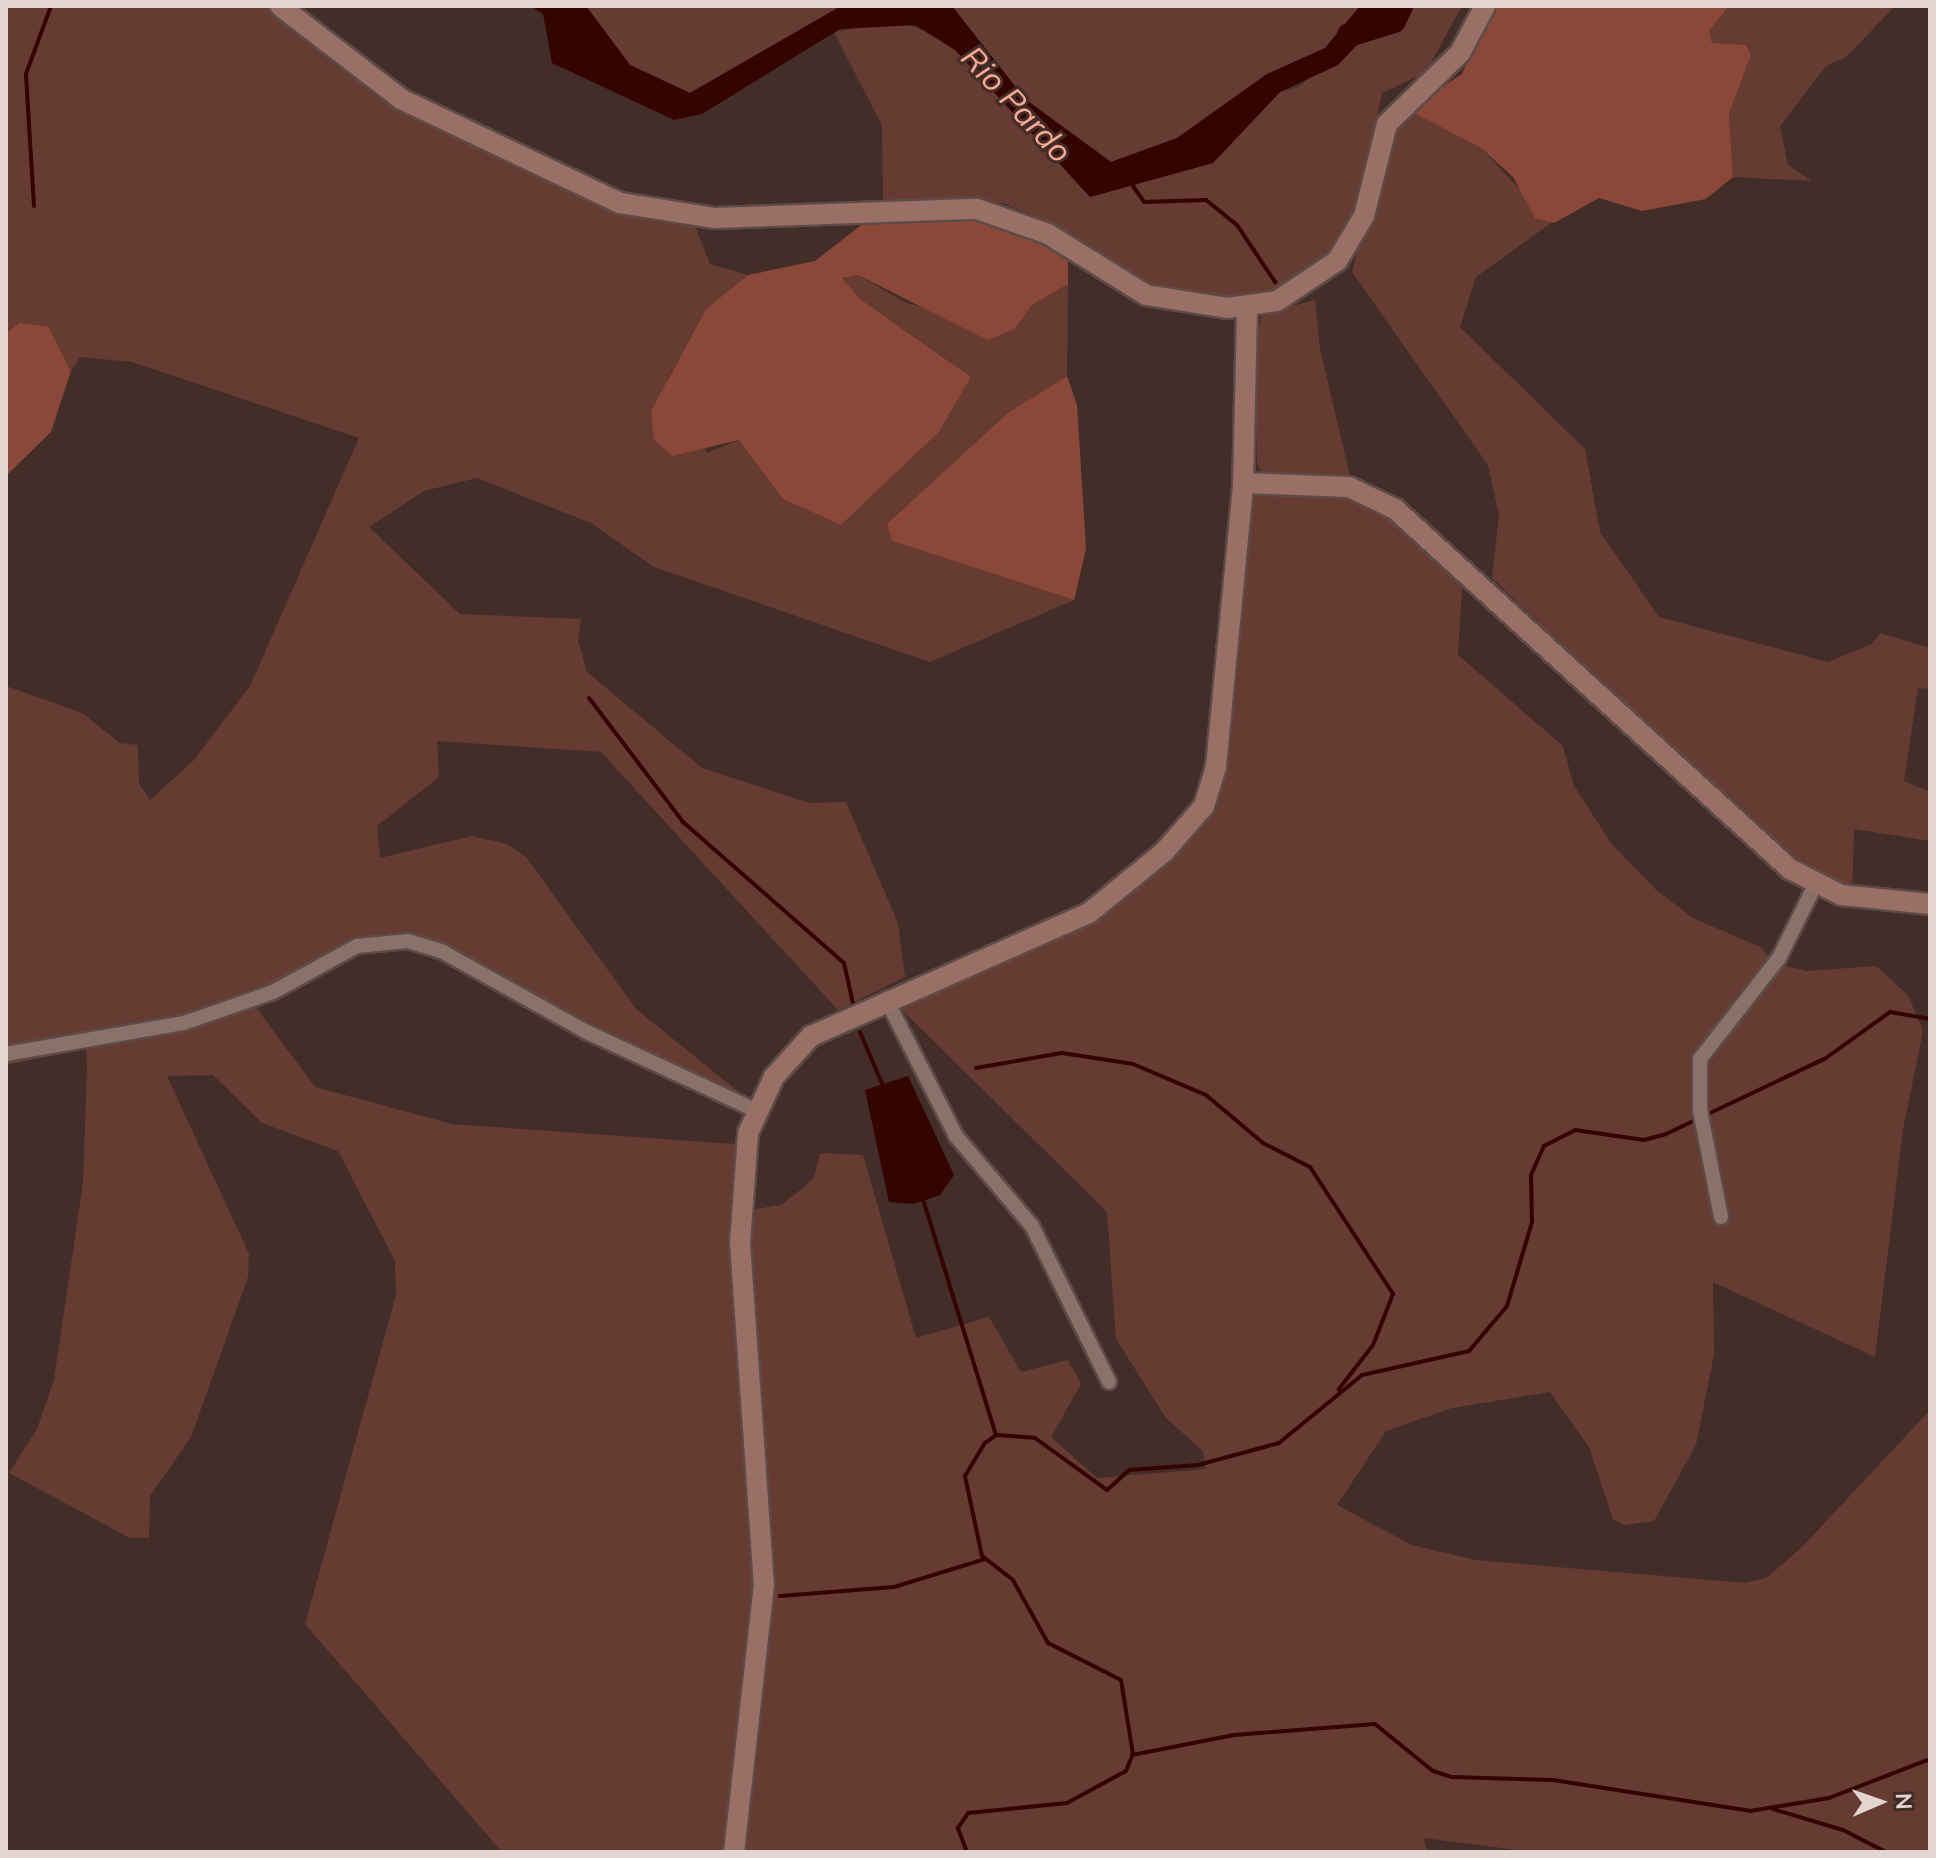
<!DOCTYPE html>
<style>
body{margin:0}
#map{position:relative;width:1936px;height:1858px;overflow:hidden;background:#422d28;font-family:Mulish,sans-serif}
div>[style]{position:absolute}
.green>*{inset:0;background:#663c32}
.forest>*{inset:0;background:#8b4737}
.water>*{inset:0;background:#330400}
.stream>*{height:4px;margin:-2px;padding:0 2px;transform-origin:2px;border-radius:2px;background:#330400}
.river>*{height:24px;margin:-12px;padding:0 12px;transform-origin:12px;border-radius:12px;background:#330400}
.roads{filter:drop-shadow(2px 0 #5c4b47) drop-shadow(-2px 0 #5c4b47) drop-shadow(0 2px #5c4b47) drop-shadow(0 -2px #5c4b47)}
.street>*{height:14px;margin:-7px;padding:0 7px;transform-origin:7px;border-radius:7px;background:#8a716b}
.secondary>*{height:20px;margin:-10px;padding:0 10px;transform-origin:10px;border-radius:10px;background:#9a6f65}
span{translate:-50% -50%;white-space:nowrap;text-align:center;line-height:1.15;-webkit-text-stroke:6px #422d28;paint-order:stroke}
.water-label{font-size:32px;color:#faa995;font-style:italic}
.frame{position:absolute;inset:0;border:8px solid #e3d5d1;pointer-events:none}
.north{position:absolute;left:1840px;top:1762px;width:80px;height:80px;-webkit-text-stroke:6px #422d28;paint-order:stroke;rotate:88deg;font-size:22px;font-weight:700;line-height:32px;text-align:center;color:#e3d5d1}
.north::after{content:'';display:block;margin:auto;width:28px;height:36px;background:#e3d5d1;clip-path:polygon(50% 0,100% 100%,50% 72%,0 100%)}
</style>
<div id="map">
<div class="green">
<div style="clip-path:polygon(6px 6px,270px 6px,397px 104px,571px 191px,695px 226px,710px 264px,748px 275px,706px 309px,666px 382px,707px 453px,739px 440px,783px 499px,841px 525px,939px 432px,971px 377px,860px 299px,842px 278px,858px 275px,906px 303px,1015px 329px,1032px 305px,1068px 284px,1067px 376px,1009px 412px,892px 541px,1074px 600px,930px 662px,654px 567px,591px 523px,477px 478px,424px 491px,369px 527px,460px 614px,581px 619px,578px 640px,587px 672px,702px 768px,809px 803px,846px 802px,898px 923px,905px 977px,838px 1010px,601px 752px,437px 741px,439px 777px,377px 826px,380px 858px,472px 836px,507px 844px,526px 857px,636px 1009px,750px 1101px,628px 1050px,445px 947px,370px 941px,252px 1002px,315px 1087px,452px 1124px,735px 1144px,749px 1149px,745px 1205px,756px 1209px,781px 1205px,804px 1187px,814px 1178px,820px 1153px,863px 1155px,916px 1338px,989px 1317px,1021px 1372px,1068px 1360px,1081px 1384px,1051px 1437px,1097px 1478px,1206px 1469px,1203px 1451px,1166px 1418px,1116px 1339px,1107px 1212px,902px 1010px,1110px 896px,1202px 805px,1214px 762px,1215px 674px,1241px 473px,1265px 495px,1339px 496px,1376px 509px,1463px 576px,1458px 655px,1563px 746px,1574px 786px,1611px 843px,1655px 889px,1693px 918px,1760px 947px,1775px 963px,1806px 971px,1876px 966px,1908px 995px,1923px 1031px,1903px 1129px,1875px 1357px,1713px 1282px,1714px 1354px,1696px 1445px,1654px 1521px,1624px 1525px,1613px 1519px,1589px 1447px,1550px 1392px,1452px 1408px,1386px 1431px,1337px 1505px,1412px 1545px,1475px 1560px,1747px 1583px,1768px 1577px,1804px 1545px,1930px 1410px,1930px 1852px,1535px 1852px,1423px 1838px,1428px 1852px,502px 1852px,305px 1624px,396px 1295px,395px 1261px,338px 1151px,262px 1123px,213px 1075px,167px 1076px,249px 1254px,248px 1277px,191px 1437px,150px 1496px,149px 1538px,130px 1538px,9px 1473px,37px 1429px,54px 1380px,83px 1182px,87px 1066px,86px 1049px,6px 1065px,6px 686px,82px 713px,120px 743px,138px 745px,139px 784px,150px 800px,194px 760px,250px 686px,359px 438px,132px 362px,80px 357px,71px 371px,48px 326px,19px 323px,6px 333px)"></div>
<div style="clip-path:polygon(586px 6px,841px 6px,690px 93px,630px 65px)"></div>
<div style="clip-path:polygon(952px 6px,1360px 6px,1325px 48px,1267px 74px,1177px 138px,1111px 162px,1025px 99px)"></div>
<div style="clip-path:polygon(1394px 6px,1462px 6px,1425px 73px,1382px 93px,1353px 229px,1313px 275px,1252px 301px,1134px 281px,1052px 224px,1003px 203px,883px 201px,882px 126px,834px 32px,897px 21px,928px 32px,955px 49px,1090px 197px,1213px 163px,1280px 92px,1298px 87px)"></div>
<div style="clip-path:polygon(1729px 6px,1895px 6px,1846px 57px,1826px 66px,1780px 126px,1788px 165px,1812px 181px,1733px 177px,1729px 114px,1751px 55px,1712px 43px,1709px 31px)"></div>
<div style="clip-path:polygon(1408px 110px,1481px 148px,1551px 223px,1476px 277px,1460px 327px,1585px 449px,1600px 532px,1659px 617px,1828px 662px,1872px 644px,1880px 633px,1930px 648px,1930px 689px,1918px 688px,1904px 781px,1930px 792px,1930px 841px,1854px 829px,1852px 895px,1815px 879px,1736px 810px,1492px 578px,1499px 515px,1488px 465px,1352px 272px,1382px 150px)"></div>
<div style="clip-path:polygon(1315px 300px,1320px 349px,1351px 480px,1265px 476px,1257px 464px,1254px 349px,1262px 314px)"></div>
</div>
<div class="forest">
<div style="clip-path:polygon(1492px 6px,1729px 6px,1709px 31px,1712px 43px,1746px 45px,1751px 55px,1729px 114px,1733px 177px,1706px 199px,1642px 211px,1599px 198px,1554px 223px,1535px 218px,1513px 177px,1481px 148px,1408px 110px,1462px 74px)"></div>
<div style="clip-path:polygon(972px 216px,1014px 225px,1068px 257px,1068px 284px,1032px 305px,1015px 329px,987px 340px,858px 275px,842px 278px,860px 299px,971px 377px,939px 432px,841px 525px,783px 499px,739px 440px,672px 456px,654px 440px,651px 411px,706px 309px,748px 275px,815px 261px,869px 219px)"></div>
<div style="clip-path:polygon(19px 323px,48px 326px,71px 371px,51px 432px,6px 476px,6px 333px)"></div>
<div style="clip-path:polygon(1067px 376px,1077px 405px,1086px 549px,1074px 600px,892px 541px,887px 524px,1009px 412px)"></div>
</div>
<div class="water">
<div style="clip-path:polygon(531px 6px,586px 6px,630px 65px,690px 93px,841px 6px,952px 6px,1025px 99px,1111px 162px,1177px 138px,1267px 74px,1325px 48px,1360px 6px,1394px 6px,1338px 65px,1280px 92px,1213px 163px,1090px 197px,955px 50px,915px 25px,840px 29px,702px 114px,674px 120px,552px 63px,543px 14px)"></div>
<div style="clip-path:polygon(908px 1076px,954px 1175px,940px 1195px,914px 1204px,889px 1202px,865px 1090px)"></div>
</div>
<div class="stream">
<div style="left:1133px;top:186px;width:19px;rotate:55deg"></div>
<div style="left:1144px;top:202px;width:62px;rotate:-1.8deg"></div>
<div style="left:1206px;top:200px;width:40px;rotate:39deg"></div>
<div style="left:1237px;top:225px;width:69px;rotate:56.3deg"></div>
<div style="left:34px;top:206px;width:132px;rotate:-93.5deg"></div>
<div style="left:26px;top:74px;width:72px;rotate:-69.8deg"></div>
<div style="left:589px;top:698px;width:156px;rotate:52.8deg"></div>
<div style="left:683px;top:822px;width:214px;rotate:41.2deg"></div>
<div style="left:844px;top:963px;width:46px;rotate:77.5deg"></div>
<div style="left:860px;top:1032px;width:59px;rotate:66.9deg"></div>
<div style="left:976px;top:1068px;width:87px;rotate:-9.9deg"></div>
<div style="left:1062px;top:1053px;width:72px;rotate:8.8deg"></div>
<div style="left:1133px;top:1064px;width:79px;rotate:23deg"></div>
<div style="left:1206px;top:1095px;width:75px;rotate:40.1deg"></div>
<div style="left:1263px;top:1143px;width:53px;rotate:27.1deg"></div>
<div style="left:1310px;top:1167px;width:152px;rotate:56.8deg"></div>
<div style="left:1393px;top:1294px;width:55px;rotate:111.4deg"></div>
<div style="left:1373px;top:1345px;width:56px;rotate:127.7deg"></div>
<div style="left:922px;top:1196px;width:250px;rotate:72.8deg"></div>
<div style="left:780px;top:1596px;width:114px;rotate:-4.5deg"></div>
<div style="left:894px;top:1587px;width:95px;rotate:-17.1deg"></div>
<div style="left:1132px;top:1755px;width:104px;rotate:-11.1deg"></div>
<div style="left:1234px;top:1735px;width:141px;rotate:-4.5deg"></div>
<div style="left:1375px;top:1724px;width:75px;rotate:39deg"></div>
<div style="left:1433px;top:1771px;width:20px;rotate:18deg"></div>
<div style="left:1452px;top:1777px;width:101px;rotate:1.7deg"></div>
<div style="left:1553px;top:1780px;width:199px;rotate:8.9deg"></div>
<div style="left:1750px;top:1811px;width:80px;rotate:-9.3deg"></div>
<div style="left:1829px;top:1798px;width:108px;rotate:-21.1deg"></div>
<div style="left:1773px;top:1809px;width:73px;rotate:16.7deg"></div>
<div style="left:1843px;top:1830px;width:48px;rotate:27.1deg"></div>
<div style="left:967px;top:1852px;width:26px;rotate:-111deg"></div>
<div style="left:958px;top:1828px;width:18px;rotate:-56deg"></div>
<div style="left:968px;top:1813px;width:100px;rotate:-5.8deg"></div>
<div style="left:1067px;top:1803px;width:67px;rotate:-28.5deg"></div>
<div style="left:1126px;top:1771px;width:18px;rotate:-68deg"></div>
<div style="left:1133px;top:1754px;width:75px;rotate:-99.2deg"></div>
<div style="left:1121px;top:1680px;width:82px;rotate:-153.1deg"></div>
<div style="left:1048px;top:1643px;width:72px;rotate:-119.1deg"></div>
<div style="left:1013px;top:1580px;width:39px;rotate:-142deg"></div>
<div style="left:982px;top:1556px;width:82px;rotate:-102deg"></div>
<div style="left:965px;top:1476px;width:39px;rotate:-59deg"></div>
<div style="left:985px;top:1443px;width:14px;rotate:-36deg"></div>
<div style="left:996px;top:1435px;width:39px;rotate:4deg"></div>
<div style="left:1035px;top:1438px;width:89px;rotate:35.8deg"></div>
<div style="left:1107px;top:1490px;width:30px;rotate:-42deg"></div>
<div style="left:1129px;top:1470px;width:69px;rotate:-4.1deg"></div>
<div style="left:1198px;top:1465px;width:84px;rotate:-15.2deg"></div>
<div style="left:1279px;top:1443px;width:107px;rotate:-39.3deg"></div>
<div style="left:1362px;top:1375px;width:110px;rotate:-12.6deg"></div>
<div style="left:1469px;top:1351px;width:59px;rotate:-49.8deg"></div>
<div style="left:1507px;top:1306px;width:88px;rotate:-73.4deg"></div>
<div style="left:1532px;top:1222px;width:47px;rotate:-91.2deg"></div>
<div style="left:1531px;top:1175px;width:32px;rotate:-66deg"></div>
<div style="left:1544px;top:1146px;width:35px;rotate:-27deg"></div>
<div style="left:1575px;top:1130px;width:70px;rotate:8.2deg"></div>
<div style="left:1644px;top:1140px;width:23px;rotate:-15deg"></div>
<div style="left:1666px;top:1134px;width:177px;rotate:-25.4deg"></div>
<div style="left:1826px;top:1058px;width:79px;rotate:-35.7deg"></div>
<div style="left:1890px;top:1012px;width:41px;rotate:9.9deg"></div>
</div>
<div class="river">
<div style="left:1349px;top:35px;width:47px;rotate:-17.3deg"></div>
<div style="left:1394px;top:21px;width:17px;rotate:-65deg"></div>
</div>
<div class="roads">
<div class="street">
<div style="left:886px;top:999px;width:154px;rotate:62.9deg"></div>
<div style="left:956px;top:1136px;width:118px;rotate:49.8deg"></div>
<div style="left:1032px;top:1226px;width:174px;rotate:63.7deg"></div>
<div style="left:6px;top:1054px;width:181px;rotate:-9.9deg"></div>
<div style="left:184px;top:1023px;width:94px;rotate:-19.2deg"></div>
<div style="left:273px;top:992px;width:96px;rotate:-28.7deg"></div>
<div style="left:357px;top:946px;width:51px;rotate:-5.6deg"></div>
<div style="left:408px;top:941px;width:37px;rotate:17deg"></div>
<div style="left:443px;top:952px;width:165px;rotate:29.1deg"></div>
<div style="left:587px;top:1032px;width:187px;rotate:24.9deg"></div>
<div style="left:1721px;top:1217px;width:109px;rotate:-101.1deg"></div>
<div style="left:1700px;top:1110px;width:51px;rotate:-90deg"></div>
<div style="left:1700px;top:1059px;width:128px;rotate:-52deg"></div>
<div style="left:1779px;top:958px;width:81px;rotate:-63.7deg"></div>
</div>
<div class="secondary">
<div style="left:280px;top:6px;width:153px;rotate:37.5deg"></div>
<div style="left:401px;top:99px;width:242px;rotate:25.4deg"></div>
<div style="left:620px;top:203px;width:96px;rotate:9deg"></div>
<div style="left:715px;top:218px;width:262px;rotate:-2deg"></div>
<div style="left:977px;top:209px;width:75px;rotate:19.4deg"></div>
<div style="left:1048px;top:234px;width:115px;rotate:31.9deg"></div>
<div style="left:1146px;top:295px;width:82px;rotate:9.1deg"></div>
<div style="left:1227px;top:308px;width:50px;rotate:-8deg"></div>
<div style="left:1277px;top:301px;width:72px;rotate:-33.7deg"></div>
<div style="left:1337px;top:261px;width:52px;rotate:-59deg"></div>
<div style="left:1364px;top:216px;width:95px;rotate:-76deg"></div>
<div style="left:1387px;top:124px;width:102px;rotate:-44.2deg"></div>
<div style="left:1460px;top:53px;width:53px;rotate:-62deg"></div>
<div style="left:1243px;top:483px;width:106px;rotate:2.2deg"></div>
<div style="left:1349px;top:487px;width:51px;rotate:25.6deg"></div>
<div style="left:1395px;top:509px;width:534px;rotate:42.35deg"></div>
<div style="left:1790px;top:869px;width:57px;rotate:27deg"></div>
<div style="left:1841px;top:895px;width:89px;rotate:5.8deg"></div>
<div style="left:734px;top:1852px;width:268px;rotate:-83.6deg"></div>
<div style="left:764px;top:1586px;width:344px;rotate:-94deg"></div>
<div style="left:740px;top:1243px;width:110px;rotate:-85.8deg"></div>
<div style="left:748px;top:1133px;width:62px;rotate:-65.1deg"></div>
<div style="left:774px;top:1077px;width:55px;rotate:-47.9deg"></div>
<div style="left:811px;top:1036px;width:304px;rotate:-23.9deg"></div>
<div style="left:1089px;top:913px;width:97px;rotate:-39.1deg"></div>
<div style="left:1164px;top:852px;width:61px;rotate:-49deg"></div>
<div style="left:1204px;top:806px;width:41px;rotate:-72.9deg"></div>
<div style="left:1216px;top:767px;width:280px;rotate:-84.5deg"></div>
<div style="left:1243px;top:488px;width:181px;rotate:-88.7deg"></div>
</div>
</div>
<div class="water-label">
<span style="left:1017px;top:104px;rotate:47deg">Rio Pardo</span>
</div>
<div class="frame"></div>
<div class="north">N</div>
</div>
